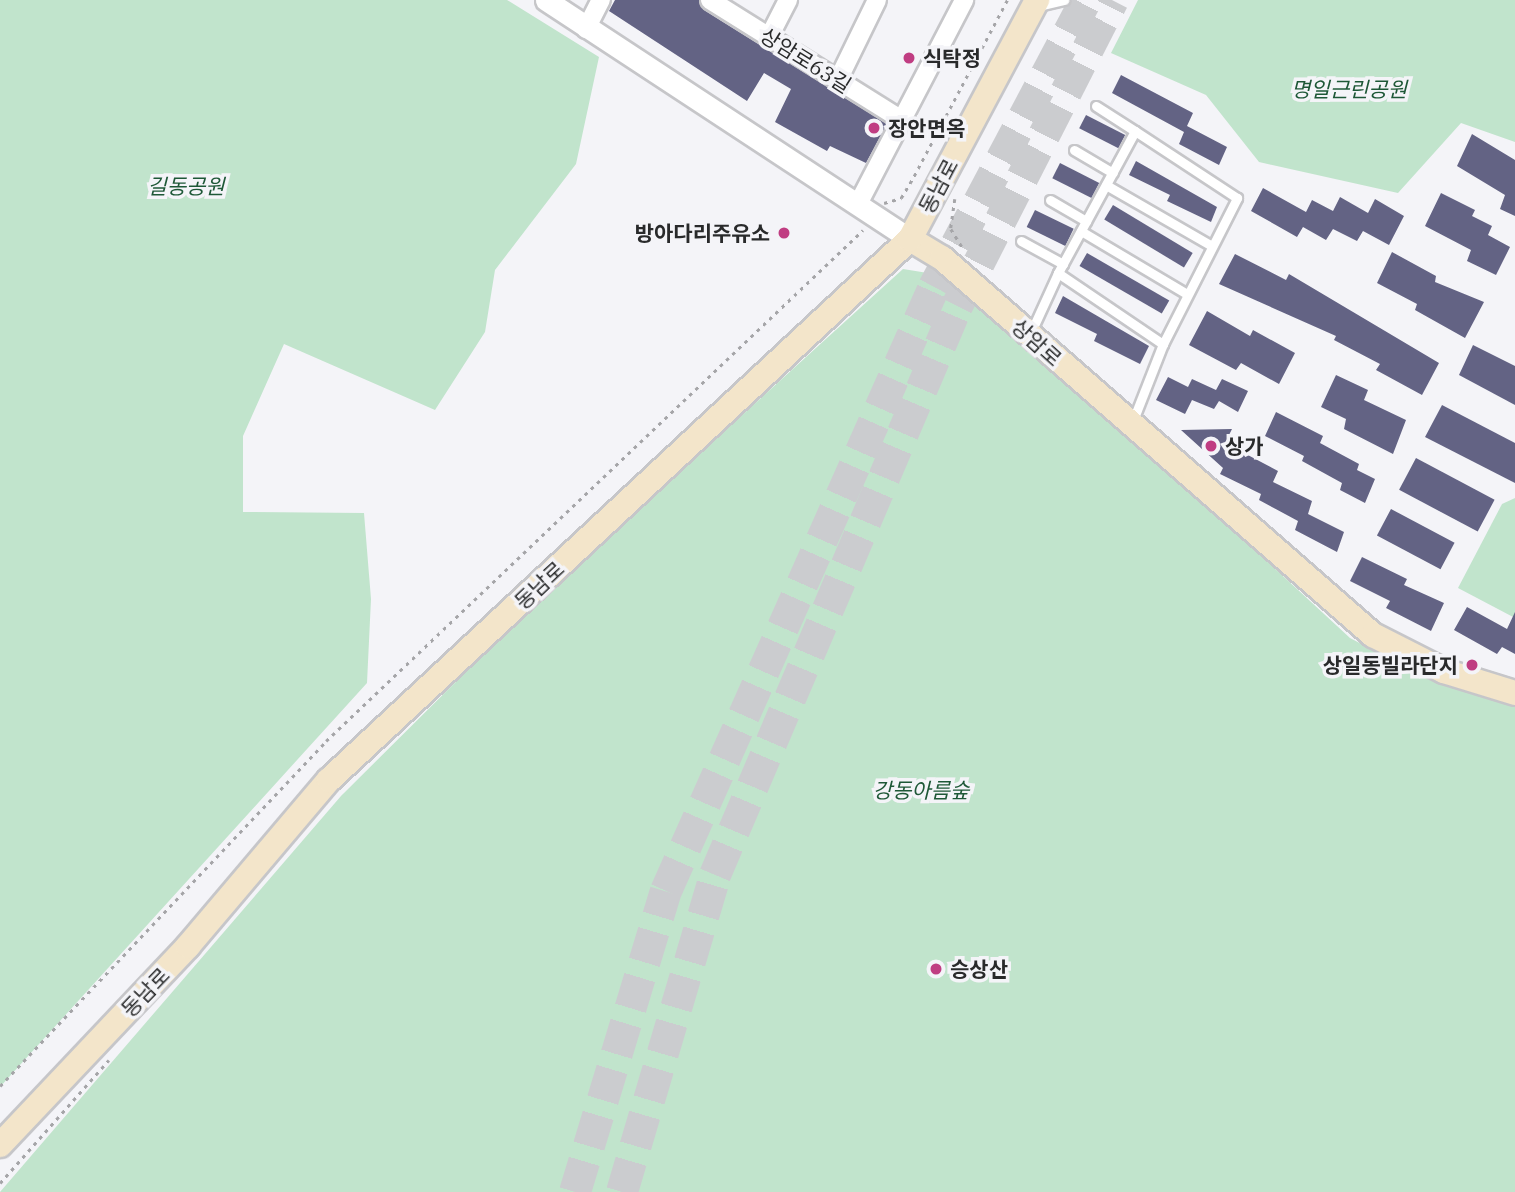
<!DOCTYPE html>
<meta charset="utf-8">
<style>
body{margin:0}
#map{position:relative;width:1515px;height:1192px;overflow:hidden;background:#f4f4f8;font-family:"IBM Plex Serif","Noto Sans KR",serif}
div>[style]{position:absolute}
.green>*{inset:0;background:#c1e4cc}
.building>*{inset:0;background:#636384;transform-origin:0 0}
.motorway-tunnel>*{height:32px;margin-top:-16px;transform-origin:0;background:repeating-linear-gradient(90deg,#cbcccf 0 32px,transparent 0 48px)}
.path>*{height:2.5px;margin-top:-1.25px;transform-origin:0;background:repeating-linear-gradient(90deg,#a5a5a8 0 3.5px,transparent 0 8.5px)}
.roads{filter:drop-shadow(2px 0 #c6c6c9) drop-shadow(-2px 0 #c6c6c9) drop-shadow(0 2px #c6c6c9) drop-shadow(0 -2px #c6c6c9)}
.service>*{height:9px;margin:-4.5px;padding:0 4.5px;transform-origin:4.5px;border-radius:4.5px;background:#fff}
.minor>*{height:18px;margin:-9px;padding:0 9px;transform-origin:9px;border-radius:9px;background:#fff}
.tertiary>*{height:21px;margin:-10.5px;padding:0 10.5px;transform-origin:10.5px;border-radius:10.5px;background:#fff}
.secondary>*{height:24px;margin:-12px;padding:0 12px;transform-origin:12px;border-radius:12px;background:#f3e5ca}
.dots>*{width:19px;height:19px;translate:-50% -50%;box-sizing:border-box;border:4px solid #f4f4f8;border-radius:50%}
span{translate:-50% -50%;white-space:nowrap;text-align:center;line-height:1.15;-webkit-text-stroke:7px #f4f4f8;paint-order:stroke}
.poi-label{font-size:21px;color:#292a2b;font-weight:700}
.left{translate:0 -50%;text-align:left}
.right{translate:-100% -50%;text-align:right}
.street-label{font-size:21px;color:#292a2b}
.park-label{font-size:21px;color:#1e5837;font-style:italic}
</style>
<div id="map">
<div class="green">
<div style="clip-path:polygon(0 0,507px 0,599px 57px,576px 164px,495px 270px,485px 332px,435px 410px,284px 344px,243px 436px,243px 512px,364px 513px,371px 599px,367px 683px,0 1087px)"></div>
<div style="clip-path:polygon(1138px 0,1515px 0,1515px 142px,1461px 123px,1398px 193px,1259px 162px,1206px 95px,1111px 53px)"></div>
<div style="clip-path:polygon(903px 269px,934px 274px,983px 307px,1101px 408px,1350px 638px,1415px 672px,1515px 704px,1515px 1192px,0 1192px,341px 796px,534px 604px)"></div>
<div style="clip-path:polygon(1515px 498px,1515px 618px,1458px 588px,1502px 504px)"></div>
</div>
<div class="building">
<div style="clip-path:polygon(615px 0,699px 0,704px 10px,887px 124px,866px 163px,830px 146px,827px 151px,775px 122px,791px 89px,764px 73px,747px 101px,609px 11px)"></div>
<div style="clip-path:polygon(1121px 75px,1193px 113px,1187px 126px,1227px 147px,1219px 165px,1179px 144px,1184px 132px,1112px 93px)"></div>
<div style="left:1086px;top:115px;width:44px;height:15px;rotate:27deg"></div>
<div style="clip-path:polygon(1472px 134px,1515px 160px,1515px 216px,1500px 209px,1505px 195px,1457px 166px)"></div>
<div style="clip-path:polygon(1136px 161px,1217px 207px,1211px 222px,1167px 201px,1170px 195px,1129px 175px)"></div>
<div style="left:1060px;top:163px;width:44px;height:17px;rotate:27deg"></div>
<div style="clip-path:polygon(1263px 188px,1306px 212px,1312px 200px,1333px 211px,1340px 197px,1368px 213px,1375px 199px,1404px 216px,1389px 245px,1363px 231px,1357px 241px,1333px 229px,1326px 240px,1303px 227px,1297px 237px,1251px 211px)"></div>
<div style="clip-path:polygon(1441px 193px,1475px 210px,1472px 216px,1492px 226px,1488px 235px,1510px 247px,1496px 275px,1467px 261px,1471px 250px,1425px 226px)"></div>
<div style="left:1113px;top:205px;width:93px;height:17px;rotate:31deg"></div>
<div style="left:1035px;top:210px;width:43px;height:19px;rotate:26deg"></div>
<div style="clip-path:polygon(1392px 252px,1436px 276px,1435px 282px,1484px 302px,1465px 338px,1415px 310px,1417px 304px,1377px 283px)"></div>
<div style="left:1087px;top:253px;width:95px;height:15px;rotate:30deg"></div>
<div style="clip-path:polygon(1235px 254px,1286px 280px,1289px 274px,1439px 363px,1422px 395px,1376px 370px,1380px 364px,1334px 340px,1336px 336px,1219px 284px)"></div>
<div style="clip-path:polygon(1063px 296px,1149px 346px,1140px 364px,1094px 341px,1097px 334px,1055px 313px)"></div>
<div style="clip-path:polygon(1207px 311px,1250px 336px,1253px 330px,1295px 353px,1279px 384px,1241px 363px,1236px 370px,1189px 345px)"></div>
<div style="clip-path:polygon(1473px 345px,1515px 366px,1515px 405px,1459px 375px)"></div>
<div style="clip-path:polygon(1336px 375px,1368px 390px,1364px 400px,1406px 420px,1393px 454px,1344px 429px,1346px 419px,1321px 407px)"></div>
<div style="clip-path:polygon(1168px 377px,1188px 387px,1192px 379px,1216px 390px,1222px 379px,1248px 391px,1238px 412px,1219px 401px,1214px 409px,1192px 400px,1185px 414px,1156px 400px)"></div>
<div style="clip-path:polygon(1442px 405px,1515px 443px,1515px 483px,1425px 437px)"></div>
<div style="clip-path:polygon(1276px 412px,1323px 436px,1320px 443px,1359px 464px,1357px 470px,1375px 479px,1365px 503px,1340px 490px,1342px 483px,1302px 461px,1304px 456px,1265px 436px)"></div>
<div style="clip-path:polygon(1232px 429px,1225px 443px,1278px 471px,1273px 482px,1312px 501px,1308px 514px,1344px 532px,1337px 552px,1295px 530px,1298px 521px,1259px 500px,1261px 494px,1220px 474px,1223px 468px,1181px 430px)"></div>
<div style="left:1416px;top:458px;width:89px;height:36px;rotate:28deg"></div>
<div style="left:1391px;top:509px;width:72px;height:30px;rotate:28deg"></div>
<div style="clip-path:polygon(1362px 557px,1407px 579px,1404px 585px,1444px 603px,1431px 631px,1386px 608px,1390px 601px,1350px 581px)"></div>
<div style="clip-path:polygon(1467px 607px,1507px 629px,1515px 612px,1515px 654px,1502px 647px,1497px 654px,1454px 630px)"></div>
</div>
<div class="motorway-tunnel">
<div style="left:575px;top:1192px;width:314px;rotate:-73.2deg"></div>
<div style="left:666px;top:891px;width:661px;rotate:-66.07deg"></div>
<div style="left:934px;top:287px;width:325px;rotate:-62.1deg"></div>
<div style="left:622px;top:1192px;width:330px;rotate:-73.6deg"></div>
<div style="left:715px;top:875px;width:618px;rotate:-66.96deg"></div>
<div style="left:957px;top:306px;width:343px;rotate:-63deg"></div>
</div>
<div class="path">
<div style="left:955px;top:199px;width:30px;rotate:98deg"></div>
<div style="left:951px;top:229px;width:25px;rotate:58deg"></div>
<div style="left:884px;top:203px;width:18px;rotate:-16deg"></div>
<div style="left:901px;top:198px;width:26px;rotate:-59deg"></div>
<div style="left:914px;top:176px;width:199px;rotate:-62.1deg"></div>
<div style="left:0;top:1086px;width:475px;rotate:-46.6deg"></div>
<div style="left:326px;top:741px;width:741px;rotate:-43.58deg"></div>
<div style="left:0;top:1183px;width:164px;rotate:-48.5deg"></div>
</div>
<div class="roads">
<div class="service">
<div style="left:1038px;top:6px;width:27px;rotate:-13deg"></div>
<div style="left:1096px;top:106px;width:46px;rotate:32.7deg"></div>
<div style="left:1074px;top:150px;width:45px;rotate:30.5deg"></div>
<div style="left:1106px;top:185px;width:122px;rotate:29.9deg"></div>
<div style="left:1050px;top:200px;width:42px;rotate:30.3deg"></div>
<div style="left:1081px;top:231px;width:123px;rotate:30.7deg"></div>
<div style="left:1021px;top:241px;width:48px;rotate:28.7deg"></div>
<div style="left:1031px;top:332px;width:65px;rotate:-65.4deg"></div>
<div style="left:1132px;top:423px;width:85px;rotate:-68.6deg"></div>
<div style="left:1163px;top:344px;width:164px;rotate:-63.1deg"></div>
<div style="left:1237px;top:198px;width:122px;rotate:-146.7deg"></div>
<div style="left:1135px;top:131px;width:162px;rotate:118.5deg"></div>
<div style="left:1058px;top:273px;width:127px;rotate:34.1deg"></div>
</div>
<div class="minor">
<div style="left:710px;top:0;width:226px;rotate:32deg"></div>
<div style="left:586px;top:29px;width:33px;rotate:-63deg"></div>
<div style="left:769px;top:37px;width:42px;rotate:-62.8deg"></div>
<div style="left:838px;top:80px;width:89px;rotate:-64deg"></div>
<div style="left:858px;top:204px;width:230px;rotate:-62.5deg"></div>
</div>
<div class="tertiary">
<div style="left:546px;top:0;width:435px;rotate:33.3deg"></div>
</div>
<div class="secondary">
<div style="left:910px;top:239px;width:37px;rotate:31deg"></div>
<div style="left:942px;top:258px;width:573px;rotate:41.18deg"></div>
<div style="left:1373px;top:635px;width:80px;rotate:26.9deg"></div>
<div style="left:1444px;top:671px;width:74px;rotate:17.2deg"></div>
<div style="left:0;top:1145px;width:274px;rotate:-46.6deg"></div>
<div style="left:188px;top:946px;width:218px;rotate:-49.7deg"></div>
<div style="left:329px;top:780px;width:794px;rotate:-42.96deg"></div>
<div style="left:910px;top:239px;width:271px;rotate:-62deg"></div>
</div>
</div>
<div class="dots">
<div style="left:909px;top:58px;background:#c03d82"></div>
<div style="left:874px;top:128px;background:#c03d82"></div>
<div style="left:784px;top:233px;background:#c03d82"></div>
<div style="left:1211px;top:446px;background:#c03d82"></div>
<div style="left:1472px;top:665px;background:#c03d82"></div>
<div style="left:936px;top:969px;background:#c03d82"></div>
</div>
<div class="poi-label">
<span class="left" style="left:923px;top:58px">식탁정</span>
<span class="left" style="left:888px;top:128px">장안면옥</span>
<span class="right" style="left:770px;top:233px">방아다리주유소</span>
<span class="left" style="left:1225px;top:446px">상가</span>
<span class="right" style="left:1458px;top:665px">상일동빌라단지</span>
<span class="left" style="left:950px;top:969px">승상산</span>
</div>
<div class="street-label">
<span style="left:806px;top:60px;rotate:32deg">상암로63길</span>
<span style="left:938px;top:186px;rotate:-62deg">동남로</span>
<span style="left:1037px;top:342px;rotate:42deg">상암로</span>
<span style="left:539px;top:585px;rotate:-43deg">동남로</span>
<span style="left:145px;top:992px;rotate:-46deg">동남로</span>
</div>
<div class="park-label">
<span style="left:1349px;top:89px">명일근린공원</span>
<span style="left:186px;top:186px">길동공원</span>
<span style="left:921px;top:790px">강동아름숲</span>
</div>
</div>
